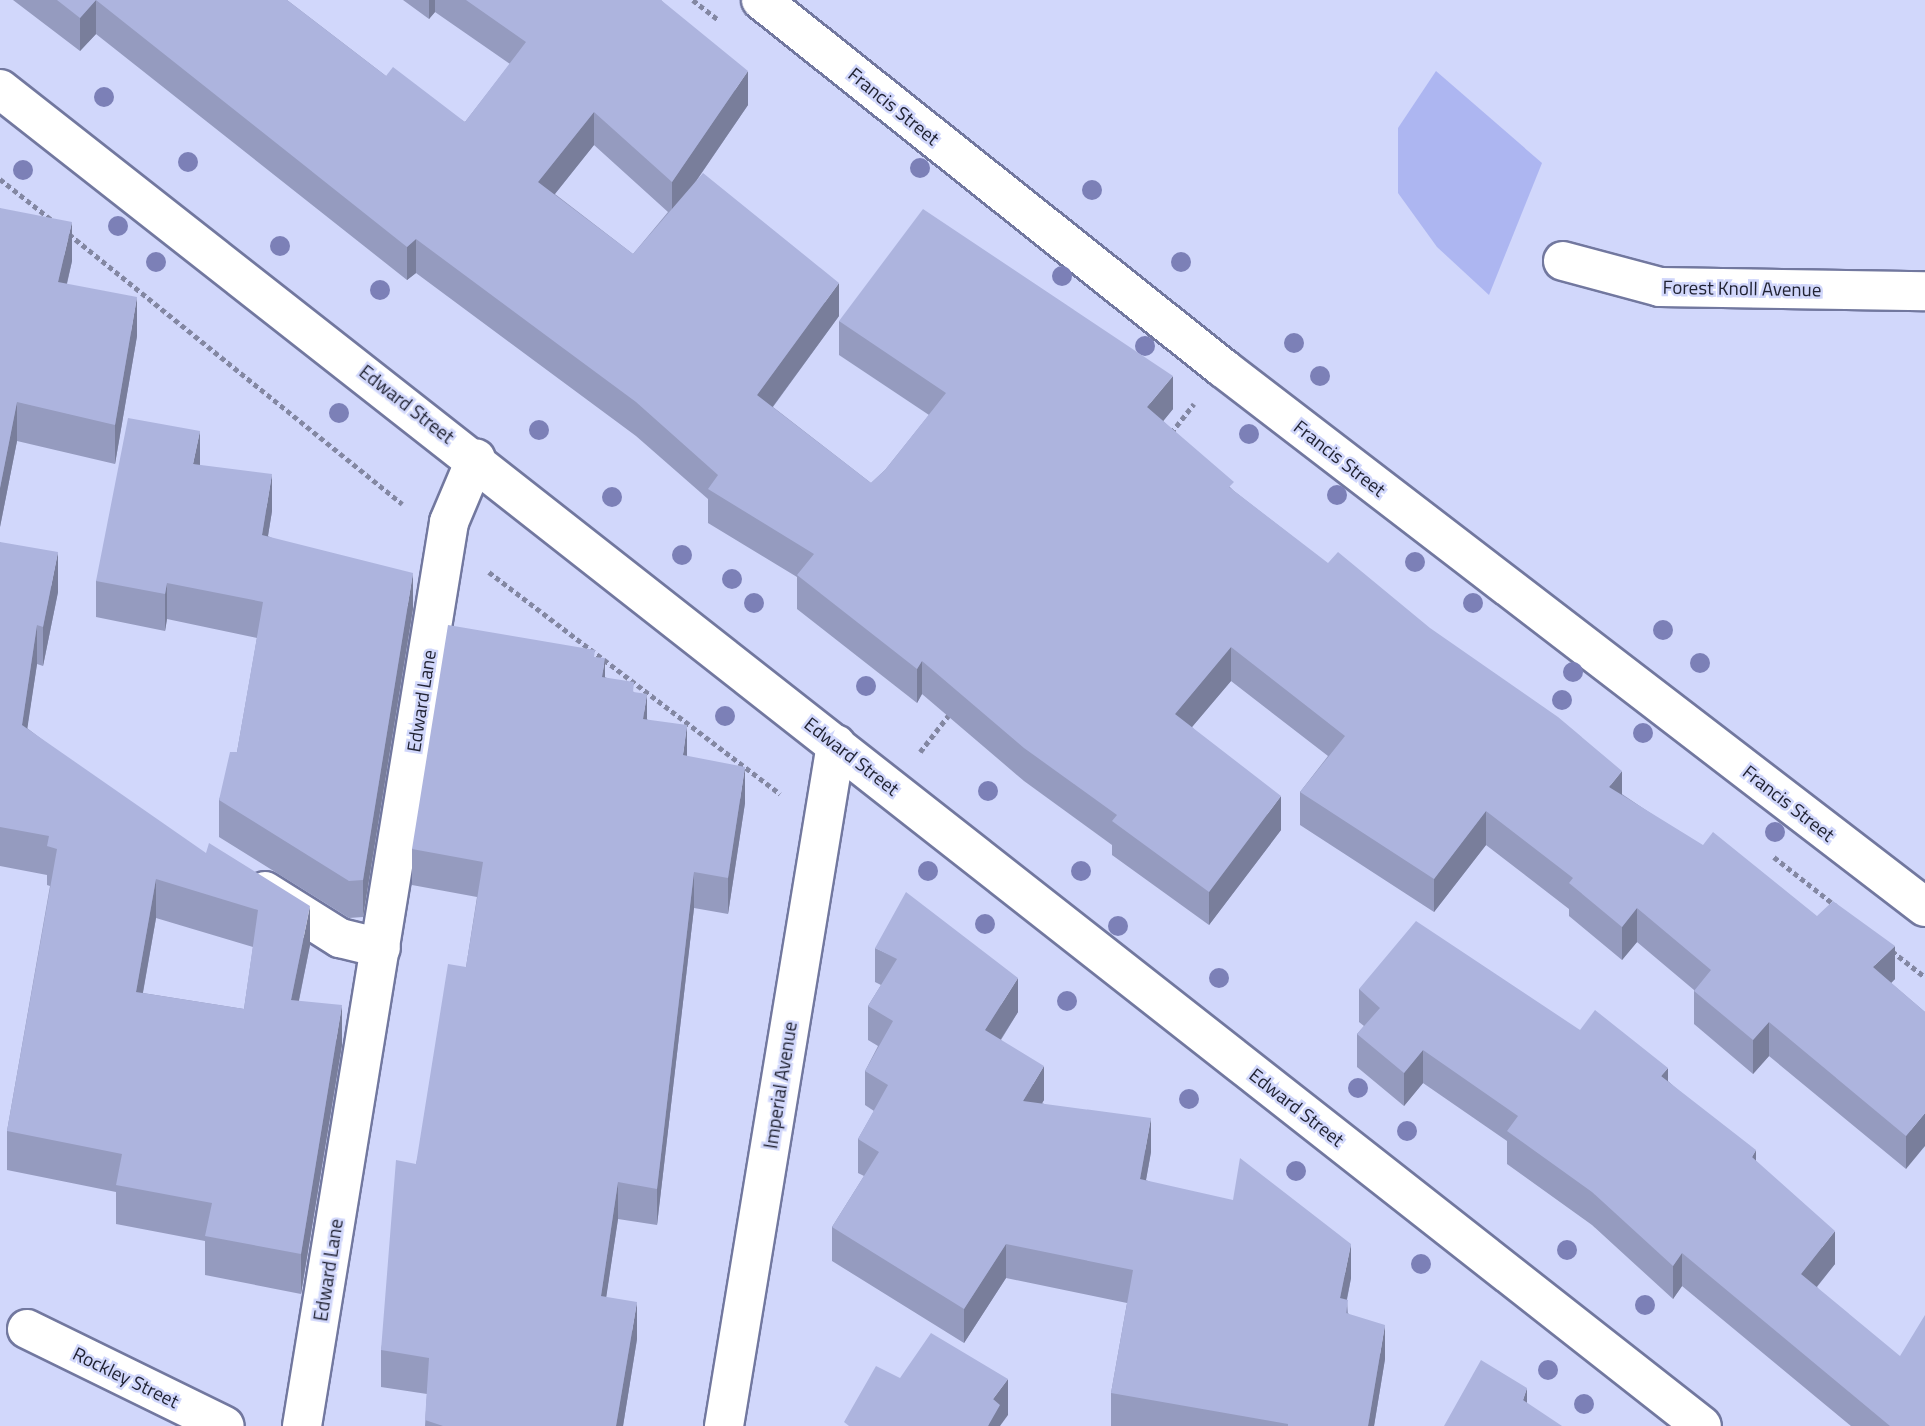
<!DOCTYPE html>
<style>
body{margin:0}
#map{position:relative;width:1925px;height:1426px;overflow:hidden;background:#d1d7fb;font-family:"Titillium Web",sans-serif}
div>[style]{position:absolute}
.green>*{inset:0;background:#adb6f1}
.path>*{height:4.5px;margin-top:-2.25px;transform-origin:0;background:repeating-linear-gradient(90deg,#8387a2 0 5px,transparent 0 8.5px)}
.roads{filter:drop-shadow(2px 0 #72789f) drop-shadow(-2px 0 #72789f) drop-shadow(0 2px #72789f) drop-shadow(0 -2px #72789f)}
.minor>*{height:38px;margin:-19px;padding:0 19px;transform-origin:19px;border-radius:19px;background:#fff}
.trees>*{width:20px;height:20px;margin:-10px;border-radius:50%;background:#7c80b7}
.wall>*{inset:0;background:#959bbf}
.shaded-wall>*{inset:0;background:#797e9b}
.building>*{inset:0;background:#adb4de}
span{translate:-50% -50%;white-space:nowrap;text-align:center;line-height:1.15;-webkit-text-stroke:5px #d1d7fb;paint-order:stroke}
.street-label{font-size:19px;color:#212333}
</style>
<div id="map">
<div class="green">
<div style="clip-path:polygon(1436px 71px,1542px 163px,1489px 295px,1437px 247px,1398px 193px,1398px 128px)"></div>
</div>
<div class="path">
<div style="left:693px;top:0;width:31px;rotate:38deg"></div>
<div style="left:0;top:179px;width:66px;rotate:38.3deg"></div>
<div style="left:69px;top:234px;width:429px;rotate:39deg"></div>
<div style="left:1171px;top:433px;width:37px;rotate:-52deg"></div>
<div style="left:489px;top:572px;width:366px;rotate:37.3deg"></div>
<div style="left:920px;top:752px;width:51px;rotate:-52.2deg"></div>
<div style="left:1774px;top:857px;width:79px;rotate:38.3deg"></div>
<div style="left:1892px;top:951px;width:42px;rotate:38.2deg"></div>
</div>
<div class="roads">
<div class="minor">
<div style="left:761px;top:0;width:591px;rotate:38.54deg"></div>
<div style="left:1223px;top:368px;width:885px;rotate:37.52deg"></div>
<div style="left:0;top:89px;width:2164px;rotate:38.15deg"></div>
<div style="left:1563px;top:261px;width:100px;rotate:15deg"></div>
<div style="left:1660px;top:287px;width:265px;rotate:0.9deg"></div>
<div style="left:265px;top:891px;width:89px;rotate:32.1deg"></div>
<div style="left:340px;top:938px;width:42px;rotate:13.7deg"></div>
<div style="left:27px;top:1329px;width:220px;rotate:26.1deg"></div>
<div style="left:302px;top:1426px;width:916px;rotate:-80.76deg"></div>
<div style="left:449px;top:522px;width:69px;rotate:-67.1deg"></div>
<div style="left:724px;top:1426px;width:691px;rotate:-80.67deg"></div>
</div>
</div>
<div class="trees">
<div style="left:104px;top:97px"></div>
<div style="left:188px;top:162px"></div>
<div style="left:920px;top:168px"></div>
<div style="left:23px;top:170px"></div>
<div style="left:1092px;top:190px"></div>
<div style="left:118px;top:226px"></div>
<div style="left:280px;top:246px"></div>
<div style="left:156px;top:262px"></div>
<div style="left:1181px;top:262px"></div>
<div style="left:1062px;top:276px"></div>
<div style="left:380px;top:290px"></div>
<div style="left:1294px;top:343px"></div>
<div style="left:1145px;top:346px"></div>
<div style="left:1320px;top:376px"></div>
<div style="left:339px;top:413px"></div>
<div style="left:539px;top:430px"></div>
<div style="left:1249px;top:434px"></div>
<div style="left:1337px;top:495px"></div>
<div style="left:612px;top:497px"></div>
<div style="left:682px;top:555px"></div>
<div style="left:1415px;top:562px"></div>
<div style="left:732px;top:579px"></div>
<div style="left:754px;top:603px"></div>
<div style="left:1473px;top:603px"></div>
<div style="left:1663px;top:630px"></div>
<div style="left:1700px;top:663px"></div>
<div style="left:1573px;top:672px"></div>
<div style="left:866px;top:686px"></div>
<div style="left:1562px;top:700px"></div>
<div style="left:725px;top:716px"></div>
<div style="left:1643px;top:733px"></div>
<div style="left:988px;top:791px"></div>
<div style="left:1775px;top:832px"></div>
<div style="left:928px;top:871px"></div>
<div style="left:1081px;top:871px"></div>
<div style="left:985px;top:924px"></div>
<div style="left:1118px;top:926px"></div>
<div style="left:1219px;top:978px"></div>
<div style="left:1067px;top:1001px"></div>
<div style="left:1358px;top:1088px"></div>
<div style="left:1189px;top:1099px"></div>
<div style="left:1407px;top:1131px"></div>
<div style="left:1296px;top:1171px"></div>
<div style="left:1567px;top:1250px"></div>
<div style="left:1421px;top:1264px"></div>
<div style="left:1645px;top:1305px"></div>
<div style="left:1548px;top:1370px"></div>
<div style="left:1584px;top:1404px"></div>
</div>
<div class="wall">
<div style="clip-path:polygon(evenodd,13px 0,287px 0,386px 76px,465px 122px,510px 64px,435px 12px,429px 19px,403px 0,661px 0,748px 105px,697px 180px,839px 316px,773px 407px,871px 483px,885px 470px,929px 415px,839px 355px,839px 321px,1173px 409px,1163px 421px,1234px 491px,1622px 794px,1895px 979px,1891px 983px,1925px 1012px,1906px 1169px,1769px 1056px,1753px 1074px,1694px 1024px,1694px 990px,1637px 942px,1622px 960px,1569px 916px,1569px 909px,1486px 845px,1434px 912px,1300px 825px,1300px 792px,1328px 756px,1231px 681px,1192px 727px,1281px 830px,1209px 925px,1112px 855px,1112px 845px,1024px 781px,922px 694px,917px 703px,797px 609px,797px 577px,708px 523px,708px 499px,636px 436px,416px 273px,407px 280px,96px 34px,80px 51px,13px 0,594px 145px,668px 212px,633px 254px,555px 194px,594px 145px)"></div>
<div style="clip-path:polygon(0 208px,72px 261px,67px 284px,137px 336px,115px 464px,17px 441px,0 527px)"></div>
<div style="clip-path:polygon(200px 465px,272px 511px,268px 536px,413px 609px,363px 917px,349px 918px,219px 837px,219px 800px,237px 752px,257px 638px,167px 619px,165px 631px,96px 617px,96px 581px)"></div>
<div style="clip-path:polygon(evenodd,0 542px,58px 592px,43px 666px,37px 664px,27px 728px,310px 945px,299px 1001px,342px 1045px,301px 1294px,205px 1275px,205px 1241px,116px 1224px,116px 1192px,7px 1170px,7px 1131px,50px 886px,47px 885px,47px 875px,0 866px,0 542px,156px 918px,253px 947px,244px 1009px,143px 993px,156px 918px)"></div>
<div style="clip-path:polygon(595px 657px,605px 677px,634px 692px,647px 719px,687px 756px,745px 803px,728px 914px,694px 908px,657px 1225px,618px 1219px,606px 1297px,637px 1339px,623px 1426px,425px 1426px,427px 1394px,381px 1387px,381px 1350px,416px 1164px,466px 967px,477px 897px,412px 885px,412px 849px)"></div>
<div style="clip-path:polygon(875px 948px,1018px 1012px,1001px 1040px,1044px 1100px,1042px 1103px,1151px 1152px,1146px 1180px,1351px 1278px,1347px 1300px,1348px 1313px,1385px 1359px,1374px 1426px,1111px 1426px,1111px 1393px,1127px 1303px,1006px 1278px,964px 1343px,832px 1261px,832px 1227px,864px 1176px,858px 1173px,858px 1139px,874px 1111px,865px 1105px,865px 1071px,878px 1046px,868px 1040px,868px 1006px,881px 985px,875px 982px)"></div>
<div style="clip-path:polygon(1359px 989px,1580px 1030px,1668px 1081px,1756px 1161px,1835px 1264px,1817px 1287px,1925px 1426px,1851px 1426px,1682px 1286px,1673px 1299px,1592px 1225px,1507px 1164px,1507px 1141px,1423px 1083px,1404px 1106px,1357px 1067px,1357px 1034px,1364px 1026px,1359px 1022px)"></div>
</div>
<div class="shaded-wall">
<div style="clip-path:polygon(96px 0,96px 34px,80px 51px,80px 18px)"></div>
<div style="clip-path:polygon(429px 0,435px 0,435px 12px,429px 19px)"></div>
<div style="clip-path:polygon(748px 71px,748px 105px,672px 216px,672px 182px)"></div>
<div style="clip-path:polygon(594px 112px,594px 145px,538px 215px,538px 182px)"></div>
<div style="clip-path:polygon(72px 222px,72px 261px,58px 321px,58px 282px)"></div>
<div style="clip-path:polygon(416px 239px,416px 273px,407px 280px,407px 247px)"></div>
<div style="clip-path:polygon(839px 283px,839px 316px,757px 428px,757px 395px)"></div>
<div style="clip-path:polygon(137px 297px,137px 336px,115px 464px,115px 425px)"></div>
<div style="clip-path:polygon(1173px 376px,1173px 409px,1147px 441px,1147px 407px)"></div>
<div style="clip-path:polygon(17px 402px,17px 441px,0 527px,0 488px)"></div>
<div style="clip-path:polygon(200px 431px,200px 468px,193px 464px)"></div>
<div style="clip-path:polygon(272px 474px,272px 511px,262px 572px,262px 535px)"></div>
<div style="clip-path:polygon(58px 552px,58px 592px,43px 666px,43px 627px)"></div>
<div style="clip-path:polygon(413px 573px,413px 609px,363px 917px,363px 880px)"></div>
<div style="clip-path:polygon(167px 583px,167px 619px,165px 631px,165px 594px)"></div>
<div style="clip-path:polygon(37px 625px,37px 664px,22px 764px,22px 725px)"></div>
<div style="clip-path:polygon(1231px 647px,1231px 681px,1175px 747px,1175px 714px)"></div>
<div style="clip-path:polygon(605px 658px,605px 694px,602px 677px)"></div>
<div style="clip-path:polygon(922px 661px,922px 694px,917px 703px,917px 669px)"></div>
<div style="clip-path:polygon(647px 694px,647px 730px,643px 719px)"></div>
<div style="clip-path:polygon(687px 725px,687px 761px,683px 755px)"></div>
<div style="clip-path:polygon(745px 767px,745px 803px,728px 914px,728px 878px)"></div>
<div style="clip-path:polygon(1622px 771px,1622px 804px,1609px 787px)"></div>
<div style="clip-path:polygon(1281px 796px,1281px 830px,1209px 925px,1209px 892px)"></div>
<div style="clip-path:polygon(1486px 811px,1486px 845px,1434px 912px,1434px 879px)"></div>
<div style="clip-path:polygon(694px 872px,694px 908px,657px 1225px,657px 1189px)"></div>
<div style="clip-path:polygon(156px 879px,156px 918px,136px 1031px,136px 992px)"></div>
<div style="clip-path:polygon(310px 906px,310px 945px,291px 1039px,291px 1000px)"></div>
<div style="clip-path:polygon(1637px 908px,1637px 942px,1622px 960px,1622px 927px)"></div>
<div style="clip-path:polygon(1895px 946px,1895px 979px,1873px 1001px,1873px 967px)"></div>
<div style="clip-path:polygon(1018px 978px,1018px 1012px,985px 1064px,985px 1030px)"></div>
<div style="clip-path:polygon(342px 1005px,342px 1045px,301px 1294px,301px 1254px)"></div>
<div style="clip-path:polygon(1769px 1022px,1769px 1056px,1753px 1074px,1753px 1040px)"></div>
<div style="clip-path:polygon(1423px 1050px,1423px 1083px,1404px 1106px,1404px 1073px)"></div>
<div style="clip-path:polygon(1044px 1066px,1044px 1100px,1023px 1135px,1023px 1101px)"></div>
<div style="clip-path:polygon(1668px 1068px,1668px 1101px,1661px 1076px)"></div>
<div style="clip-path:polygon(1925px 1113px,1925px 1146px,1906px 1169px,1906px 1136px)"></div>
<div style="clip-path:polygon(1151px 1118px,1151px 1152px,1140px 1213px,1140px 1179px)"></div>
<div style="clip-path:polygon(1756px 1150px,1756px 1183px,1752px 1157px)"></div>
<div style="clip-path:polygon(618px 1182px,618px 1219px,601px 1332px,601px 1296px)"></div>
<div style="clip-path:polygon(1835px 1231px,1835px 1264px,1801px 1306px,1801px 1274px)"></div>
<div style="clip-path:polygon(1006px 1244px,1006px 1278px,964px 1343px,964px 1309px)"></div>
<div style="clip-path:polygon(1351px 1244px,1351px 1278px,1340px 1332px,1340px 1298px)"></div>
<div style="clip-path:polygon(1682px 1253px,1682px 1286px,1673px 1299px,1673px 1266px)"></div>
<div style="clip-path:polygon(637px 1302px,637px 1339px,623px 1426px,616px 1426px)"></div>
<div style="clip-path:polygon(1385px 1325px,1385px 1359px,1374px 1426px,1368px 1426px)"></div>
<div style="clip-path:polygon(1008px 1379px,1008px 1415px,1000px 1426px,988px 1426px,993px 1399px)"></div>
<div style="clip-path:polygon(1527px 1388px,1527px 1426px,1523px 1400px)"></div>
</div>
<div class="building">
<div style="clip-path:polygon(57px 0,287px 0,386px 76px,393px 67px,465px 122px,526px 42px,466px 0,661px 0,748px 71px,672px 182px,594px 112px,538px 182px,633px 254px,703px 173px,839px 283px,757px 395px,871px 483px,885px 470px,946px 393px,839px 321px,923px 209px,1173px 376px,1147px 407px,1234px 482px,1229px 487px,1328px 563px,1338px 552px,1430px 628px,1558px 717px,1622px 771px,1609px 787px,1703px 845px,1713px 832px,1817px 916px,1833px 901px,1895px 946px,1873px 967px,1925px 1012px,1925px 1113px,1906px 1136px,1769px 1022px,1753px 1040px,1694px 991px,1711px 970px,1637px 908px,1622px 927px,1569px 883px,1573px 878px,1486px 811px,1434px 879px,1300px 792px,1345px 736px,1231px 647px,1175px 714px,1281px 796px,1209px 892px,1112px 821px,1117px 815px,1024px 748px,922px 661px,917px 669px,797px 575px,814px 554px,708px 489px,718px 475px,636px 402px,416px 239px,407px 247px,96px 0,80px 18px)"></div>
<div style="clip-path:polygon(0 208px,72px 222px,58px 282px,137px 297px,115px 425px,17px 402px,0 488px)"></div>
<div style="clip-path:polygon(128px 418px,200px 431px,193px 464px,272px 474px,262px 535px,413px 573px,363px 880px,349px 881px,219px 800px,230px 752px,237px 752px,263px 602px,167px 583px,165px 594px,96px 581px)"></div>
<div style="clip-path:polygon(evenodd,0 542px,58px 552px,43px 627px,37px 625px,22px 725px,206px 853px,209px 843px,310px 906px,291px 1000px,342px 1005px,301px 1254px,205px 1236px,212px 1203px,116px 1185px,122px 1154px,7px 1131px,57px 849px,47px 846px,49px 836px,0 827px,0 542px,156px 879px,258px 910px,244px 1009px,136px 992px,156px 879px)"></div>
<div style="clip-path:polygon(448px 625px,595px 650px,594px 657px,605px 658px,602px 677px,634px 682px,633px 692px,647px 694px,643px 719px,687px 725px,683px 755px,745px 767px,728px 878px,694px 872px,657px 1189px,618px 1182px,601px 1296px,637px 1302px,616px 1426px,443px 1426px,425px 1420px,429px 1358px,381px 1350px,396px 1160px,416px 1164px,448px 964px,466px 967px,483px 862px,412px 849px)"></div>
<div style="clip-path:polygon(906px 892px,1018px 978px,985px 1030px,1044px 1066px,1023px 1101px,1151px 1118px,1140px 1179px,1233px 1200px,1240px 1158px,1351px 1244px,1340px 1298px,1348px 1300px,1346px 1313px,1385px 1325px,1368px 1426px,1288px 1426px,1288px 1424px,1111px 1393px,1133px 1270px,1006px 1244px,964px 1309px,832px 1227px,879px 1152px,858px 1139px,888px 1085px,865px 1071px,893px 1021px,868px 1006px,897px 959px,875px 948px)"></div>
<div style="clip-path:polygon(1416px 921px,1580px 1030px,1595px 1010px,1668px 1068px,1661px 1076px,1756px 1150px,1752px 1157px,1835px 1231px,1801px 1274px,1900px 1356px,1925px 1315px,1925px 1426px,1890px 1426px,1682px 1253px,1673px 1266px,1592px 1192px,1507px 1131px,1518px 1116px,1423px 1050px,1404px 1073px,1357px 1034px,1380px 1008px,1359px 989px)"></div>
<div style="clip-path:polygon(931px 1333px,1008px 1379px,993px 1399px,1000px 1405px,988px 1426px,849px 1426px,844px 1422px,876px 1366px,900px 1378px)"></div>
<div style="clip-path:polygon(1481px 1360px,1527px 1388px,1523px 1400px,1562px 1426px,1444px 1426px)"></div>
</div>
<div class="street-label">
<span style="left:894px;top:106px;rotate:39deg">Francis Street</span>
<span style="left:1742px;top:288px;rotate:1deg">Forest Knoll Avenue</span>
<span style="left:407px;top:404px;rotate:38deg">Edward Street</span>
<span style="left:1340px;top:458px;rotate:38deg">Francis Street</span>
<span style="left:421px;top:701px;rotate:-81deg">Edward Lane</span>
<span style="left:852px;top:756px;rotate:38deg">Edward Street</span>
<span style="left:1789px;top:803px;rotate:38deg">Francis Street</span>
<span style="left:780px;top:1085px;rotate:-81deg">Imperial Avenue</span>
<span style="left:1297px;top:1107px;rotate:38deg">Edward Street</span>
<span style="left:328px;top:1270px;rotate:-81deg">Edward Lane</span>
<span style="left:126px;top:1377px;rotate:26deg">Rockley Street</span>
</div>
</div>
